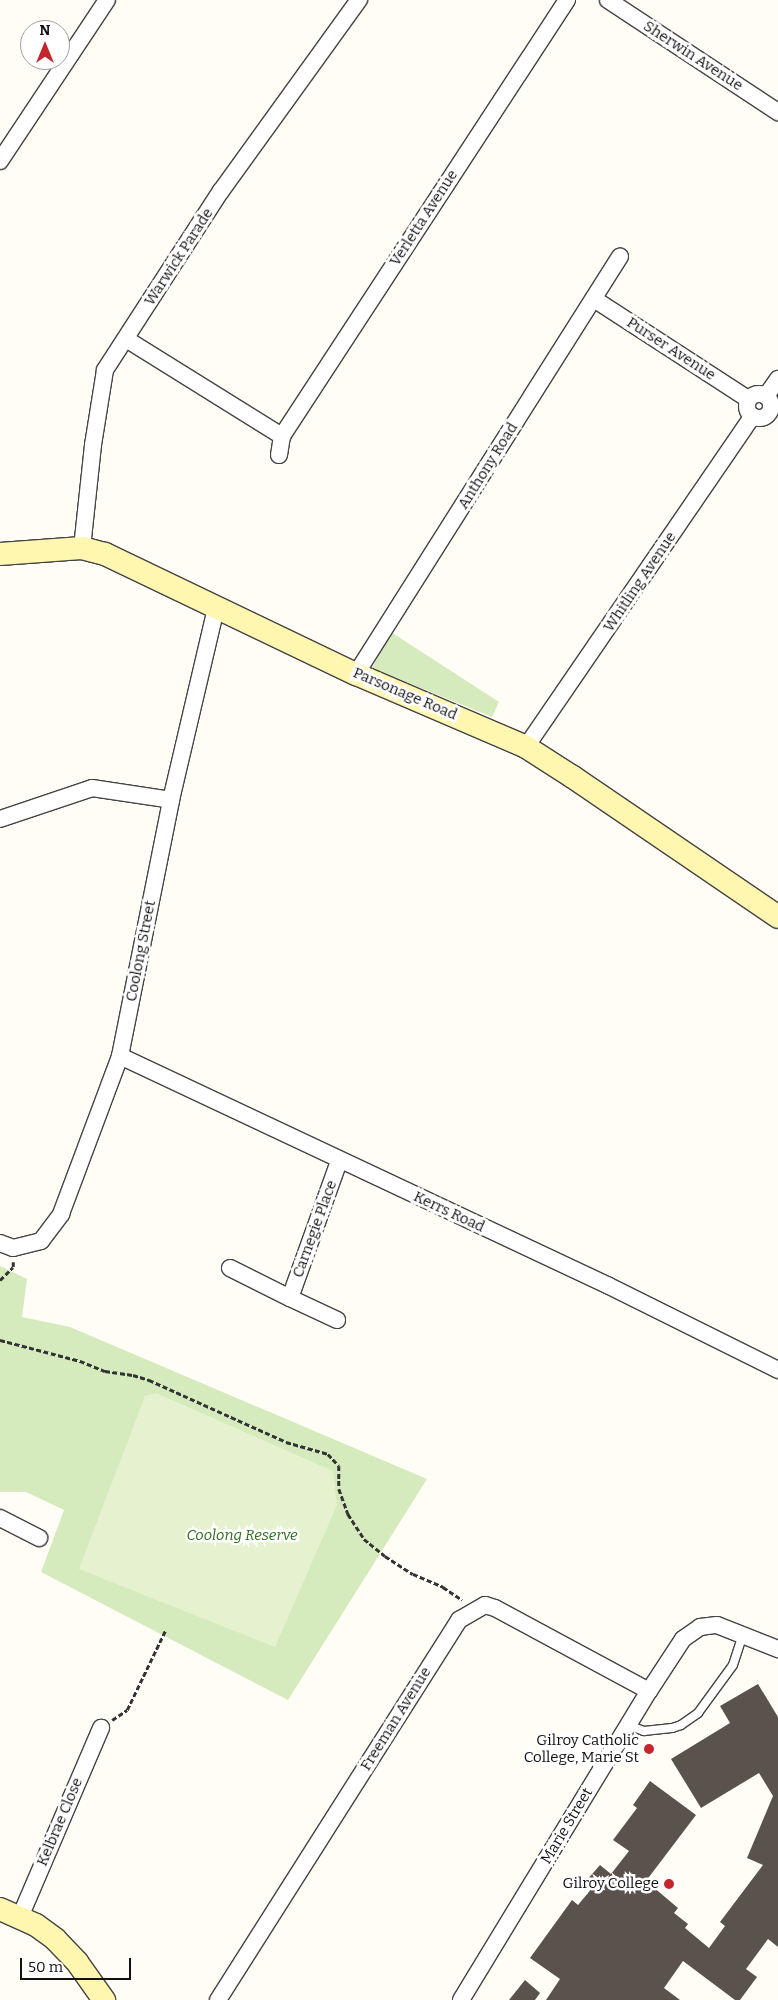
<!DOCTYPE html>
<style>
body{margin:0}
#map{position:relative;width:778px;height:2000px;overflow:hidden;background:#fffdf5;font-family:Bitter,serif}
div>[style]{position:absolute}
.green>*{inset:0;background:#d5ebbd}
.pitch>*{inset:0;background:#e6f2cf}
.building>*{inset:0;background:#5a524d}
.path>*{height:2.5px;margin-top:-1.25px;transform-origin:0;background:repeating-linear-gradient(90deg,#333 0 5px,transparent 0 7.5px)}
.roads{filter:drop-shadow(1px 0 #444) drop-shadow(-1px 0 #444) drop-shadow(0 1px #444) drop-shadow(0 -1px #444)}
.lane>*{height:8px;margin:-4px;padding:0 4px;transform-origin:4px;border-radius:4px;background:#fff}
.street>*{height:16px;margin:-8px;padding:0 8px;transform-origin:8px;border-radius:8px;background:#fff}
.street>.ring{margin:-8px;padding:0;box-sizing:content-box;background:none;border:16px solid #fff;border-radius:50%}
.secondary>*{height:22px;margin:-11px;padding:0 11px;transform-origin:11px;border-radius:11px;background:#fff6b0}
.dots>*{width:14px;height:14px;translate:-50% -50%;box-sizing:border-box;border:2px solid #fff;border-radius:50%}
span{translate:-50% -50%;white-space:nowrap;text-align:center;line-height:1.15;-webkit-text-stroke:5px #fff;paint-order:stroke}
.street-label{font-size:15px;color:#111}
.park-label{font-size:15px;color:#2f6b1f;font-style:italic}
.poi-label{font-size:15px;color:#111}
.right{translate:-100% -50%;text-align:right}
.north{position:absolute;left:20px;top:20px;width:50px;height:50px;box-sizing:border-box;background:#fff;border:1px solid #a0a0a0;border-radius:50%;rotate:0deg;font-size:14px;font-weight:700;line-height:20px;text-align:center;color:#111}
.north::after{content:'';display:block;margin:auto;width:18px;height:22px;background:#c4262e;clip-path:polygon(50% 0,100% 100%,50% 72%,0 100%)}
.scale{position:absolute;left:20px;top:1958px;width:111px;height:22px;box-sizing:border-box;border:2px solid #111;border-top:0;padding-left:6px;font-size:15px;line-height:18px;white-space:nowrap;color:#111;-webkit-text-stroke:4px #fff;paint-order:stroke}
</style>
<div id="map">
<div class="green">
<div style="clip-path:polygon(391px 632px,499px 702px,492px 717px,372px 668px)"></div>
<div style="clip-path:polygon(0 1266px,27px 1279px,22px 1317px,70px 1327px,427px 1479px,288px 1700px,41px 1572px,64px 1510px,26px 1492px,0 1492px)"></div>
</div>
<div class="pitch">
<div style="clip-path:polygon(156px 1393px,333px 1471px,337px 1505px,275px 1647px,79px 1569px,145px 1396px)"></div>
</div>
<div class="building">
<div style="clip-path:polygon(758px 1684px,778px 1717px,778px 1947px,768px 1939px,746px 1969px,757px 1977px,740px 2000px,735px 2000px,683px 1961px,664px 1988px,680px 2000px,546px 2000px,560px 1979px,530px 1958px,572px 1900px,578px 1905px,593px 1887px,586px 1881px,600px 1865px,611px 1874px,629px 1851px,613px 1840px,637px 1808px,633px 1805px,650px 1781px,696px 1815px,646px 1881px,678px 1908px,674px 1913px,688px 1924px,685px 1928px,709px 1948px,725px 1926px,720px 1922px,763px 1865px,747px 1858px,773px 1796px,759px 1773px,701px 1808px,671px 1759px,730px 1723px,720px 1706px)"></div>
<div style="clip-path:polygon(525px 1980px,540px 1993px,535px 2000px,509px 2000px)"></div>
</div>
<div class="path">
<div style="left:0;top:1280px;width:18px;rotate:-45deg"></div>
<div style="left:13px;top:1267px;width:5px;rotate:-90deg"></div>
<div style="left:0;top:1340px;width:83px;rotate:14.7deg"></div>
<div style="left:80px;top:1361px;width:27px;rotate:22deg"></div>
<div style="left:105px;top:1371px;width:28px;rotate:8deg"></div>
<div style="left:133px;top:1375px;width:17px;rotate:17deg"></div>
<div style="left:149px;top:1380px;width:150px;rotate:24.3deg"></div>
<div style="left:286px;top:1442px;width:44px;rotate:15.9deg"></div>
<div style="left:328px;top:1454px;width:16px;rotate:47deg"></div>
<div style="left:339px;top:1466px;width:23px;rotate:90deg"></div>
<div style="left:339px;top:1489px;width:27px;rotate:70deg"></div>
<div style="left:348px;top:1514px;width:30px;rotate:57deg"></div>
<div style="left:364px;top:1539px;width:27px;rotate:39deg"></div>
<div style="left:385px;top:1556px;width:33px;rotate:33deg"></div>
<div style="left:413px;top:1574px;width:33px;rotate:23deg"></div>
<div style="left:443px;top:1587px;width:23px;rotate:34deg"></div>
<div style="left:112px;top:1720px;width:18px;rotate:-34deg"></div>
<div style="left:127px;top:1710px;width:88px;rotate:-64.3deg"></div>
</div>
<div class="roads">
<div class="lane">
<div style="left:628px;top:1725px;width:17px;rotate:21deg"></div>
<div style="left:644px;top:1731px;width:28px;rotate:-6deg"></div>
<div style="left:672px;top:1728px;width:9px;rotate:-18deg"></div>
<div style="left:681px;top:1725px;width:21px;rotate:-35deg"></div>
<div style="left:698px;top:1713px;width:59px;rotate:-53.9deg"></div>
<div style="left:733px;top:1665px;width:33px;rotate:-72deg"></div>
</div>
<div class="street">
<div style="left:608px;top:0;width:204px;rotate:33.4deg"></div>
<div style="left:0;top:161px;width:193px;rotate:-56.4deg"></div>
<div style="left:594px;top:299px;width:184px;rotate:33deg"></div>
<div style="left:126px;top:339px;width:184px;rotate:31.9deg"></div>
<div style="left:282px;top:436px;width:521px;rotate:-56.83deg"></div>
<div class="ring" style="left:747px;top:394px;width:8px;height:8px"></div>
<div style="left:766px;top:396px;width:21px;rotate:-55deg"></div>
<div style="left:279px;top:455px;width:19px;rotate:-81deg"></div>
<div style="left:82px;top:548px;width:104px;rotate:-83.9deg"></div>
<div style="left:93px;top:445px;width:76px;rotate:-80.9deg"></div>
<div style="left:105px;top:370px;width:213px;rotate:-57.1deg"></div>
<div style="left:221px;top:191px;width:236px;rotate:-54.2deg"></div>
<div style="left:356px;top:674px;width:494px;rotate:-57.7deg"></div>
<div style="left:526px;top:747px;width:401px;rotate:-55.6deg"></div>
<div style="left:0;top:819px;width:97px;rotate:-18.6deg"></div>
<div style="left:92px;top:788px;width:80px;rotate:8.6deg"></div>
<div style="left:120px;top:1056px;width:540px;rotate:25.19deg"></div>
<div style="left:609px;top:1286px;width:189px;rotate:26.4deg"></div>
<div style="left:0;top:1243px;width:14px;rotate:21deg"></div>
<div style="left:13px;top:1248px;width:29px;rotate:-14deg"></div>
<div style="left:41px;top:1241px;width:34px;rotate:-53deg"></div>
<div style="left:61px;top:1214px;width:169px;rotate:-69.5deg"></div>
<div style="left:120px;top:1056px;width:261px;rotate:-78.7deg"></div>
<div style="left:171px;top:800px;width:197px;rotate:-76.8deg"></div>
<div style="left:230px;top:1268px;width:67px;rotate:26.6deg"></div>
<div style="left:290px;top:1298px;width:145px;rotate:-70.3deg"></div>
<div style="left:290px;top:1298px;width:52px;rotate:25.1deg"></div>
<div style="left:0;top:1518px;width:44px;rotate:27.1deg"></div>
<div style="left:20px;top:1917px;width:206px;rotate:-66.8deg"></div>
<div style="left:218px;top:2000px;width:450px;rotate:-57.6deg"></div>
<div style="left:459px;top:1620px;width:30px;rotate:-30deg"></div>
<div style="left:485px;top:1605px;width:10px;rotate:17deg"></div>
<div style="left:495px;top:1608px;width:175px;rotate:28.3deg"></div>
<div style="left:461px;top:2000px;width:362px;rotate:-58.7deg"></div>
<div style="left:649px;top:1691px;width:62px;rotate:-56.8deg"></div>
<div style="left:683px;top:1639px;width:21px;rotate:-35deg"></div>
<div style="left:700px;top:1627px;width:17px;rotate:-7deg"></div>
<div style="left:717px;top:1625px;width:66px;rotate:21.5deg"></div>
</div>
<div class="secondary">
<div style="left:0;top:554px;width:82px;rotate:-4.2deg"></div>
<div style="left:82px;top:548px;width:24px;rotate:15deg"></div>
<div style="left:105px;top:554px;width:278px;rotate:25.6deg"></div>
<div style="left:356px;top:674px;width:185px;rotate:23.2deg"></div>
<div style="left:526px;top:747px;width:56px;rotate:32.6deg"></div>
<div style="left:573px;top:777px;width:248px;rotate:34.3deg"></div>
<div style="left:0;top:1909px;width:39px;rotate:24deg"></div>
<div style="left:36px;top:1925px;width:24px;rotate:36deg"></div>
<div style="left:55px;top:1939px;width:32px;rotate:46deg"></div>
<div style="left:77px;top:1962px;width:47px;rotate:54.6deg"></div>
</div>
</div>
<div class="dots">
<div style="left:649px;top:1749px;background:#c4262e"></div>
<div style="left:669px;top:1884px;background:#c4262e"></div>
</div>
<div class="street-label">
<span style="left:693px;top:56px;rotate:33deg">Sherwin Avenue</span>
<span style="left:424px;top:218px;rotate:-57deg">Verletta Avenue</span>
<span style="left:179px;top:257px;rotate:-57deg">Warwick Parade</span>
<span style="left:671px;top:349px;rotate:33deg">Purser Avenue</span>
<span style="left:488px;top:466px;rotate:-58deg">Anthony Road</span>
<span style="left:640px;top:582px;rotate:-56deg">Whitling Avenue</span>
<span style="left:405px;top:694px;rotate:23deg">Parsonage Road</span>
<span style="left:141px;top:951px;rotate:-79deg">Coolong Street</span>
<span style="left:449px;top:1212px;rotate:25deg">Kerrs Road</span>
<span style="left:315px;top:1229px;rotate:-70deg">Carnegie Place</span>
<span style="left:396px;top:1719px;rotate:-58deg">Freeman Avenue</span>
<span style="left:60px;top:1822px;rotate:-67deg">Kelbrae Close</span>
<span style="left:567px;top:1826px;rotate:-59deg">Marie Street</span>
</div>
<div class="park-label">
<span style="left:242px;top:1536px">Coolong Reserve</span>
</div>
<div class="poi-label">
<span class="right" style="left:639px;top:1749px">Gilroy Catholic<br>College, Marie St</span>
<span class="right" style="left:659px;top:1884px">Gilroy College</span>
</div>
<div class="north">N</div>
<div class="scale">50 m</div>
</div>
